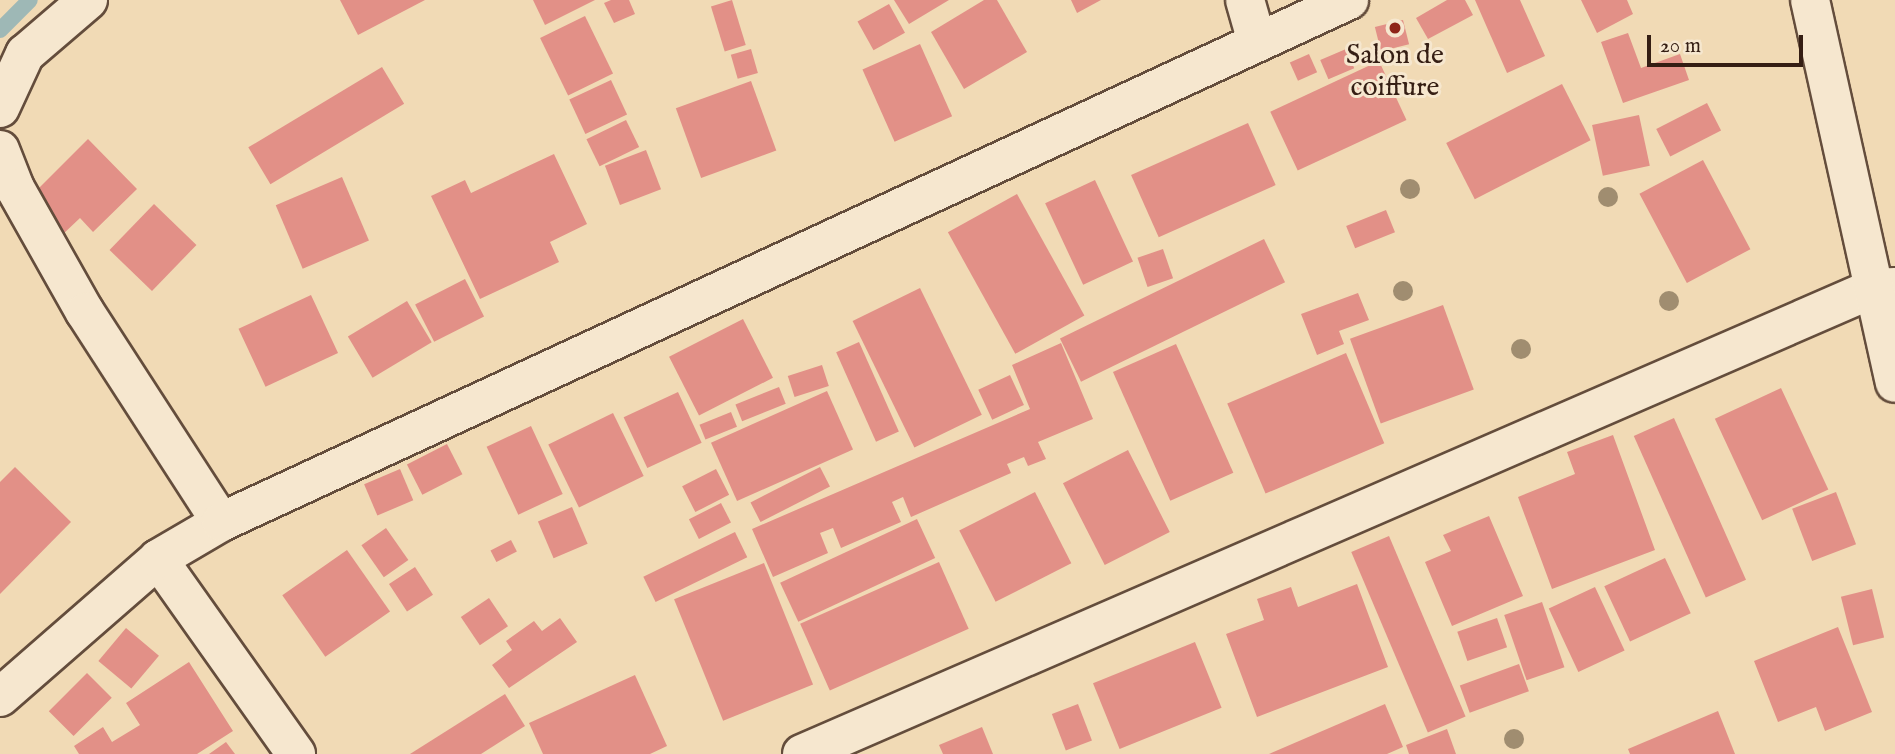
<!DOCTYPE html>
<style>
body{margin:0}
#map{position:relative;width:1895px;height:754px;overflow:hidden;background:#f1dab5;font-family:"IM FELL English",serif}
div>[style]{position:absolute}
.stream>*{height:16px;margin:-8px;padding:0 8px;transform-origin:8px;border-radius:8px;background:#9eb8b6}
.building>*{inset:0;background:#e29087;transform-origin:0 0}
.roads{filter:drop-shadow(2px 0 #644d3c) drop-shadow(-2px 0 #644d3c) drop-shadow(0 2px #644d3c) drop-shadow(0 -2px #644d3c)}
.street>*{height:38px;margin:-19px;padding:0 19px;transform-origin:19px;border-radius:19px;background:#f6e7cf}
.secondary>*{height:38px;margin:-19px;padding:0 19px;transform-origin:19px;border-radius:19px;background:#f6e7cf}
.trees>*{width:20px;height:20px;margin:-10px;border-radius:50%;background:#a08d70}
.dots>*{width:19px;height:19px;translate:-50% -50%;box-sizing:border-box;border:4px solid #f6e7cf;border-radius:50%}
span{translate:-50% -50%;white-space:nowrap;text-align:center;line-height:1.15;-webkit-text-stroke:6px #f6e7cf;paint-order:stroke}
.poi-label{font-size:28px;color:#351e14}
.scale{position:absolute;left:1647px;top:35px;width:156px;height:32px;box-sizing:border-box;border:4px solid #351e14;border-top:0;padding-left:9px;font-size:21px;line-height:24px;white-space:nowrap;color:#351e14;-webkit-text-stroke:5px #f6e7cf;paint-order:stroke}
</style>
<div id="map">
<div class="stream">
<div style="left:0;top:30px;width:42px;rotate:-45deg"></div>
</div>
<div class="building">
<div style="clip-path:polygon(340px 0,425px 0,358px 35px)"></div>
<div style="clip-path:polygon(533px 0,595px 0,545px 25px)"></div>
<div style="clip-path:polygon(611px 0,629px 0,635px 14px,614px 23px,604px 3px)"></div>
<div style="left:732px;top:0;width:47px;height:22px;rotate:73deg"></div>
<div style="clip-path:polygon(894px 0,949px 0,909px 24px)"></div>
<div style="clip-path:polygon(984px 0,997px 0,1027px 52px,964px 89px,931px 32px)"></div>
<div style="clip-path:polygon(1071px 0,1101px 0,1077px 13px)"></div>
<div style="clip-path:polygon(1447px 0,1465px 0,1473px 15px,1428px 39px,1416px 18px)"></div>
<div style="clip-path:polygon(1475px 0,1520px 0,1545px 56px,1507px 73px)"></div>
<div style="clip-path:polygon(1581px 0,1627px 0,1633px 14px,1597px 33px)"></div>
<div style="left:889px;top:4px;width:33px;height:36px;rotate:61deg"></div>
<div style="left:585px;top:16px;width:64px;height:50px;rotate:64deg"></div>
<div style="left:1403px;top:20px;width:25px;height:29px;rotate:76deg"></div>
<div style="clip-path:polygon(1628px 33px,1641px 68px,1680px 54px,1689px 80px,1623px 103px,1601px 42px)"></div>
<div style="left:920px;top:44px;width:79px;height:63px;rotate:66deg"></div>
<div style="left:751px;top:49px;width:25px;height:21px;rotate:74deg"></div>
<div style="left:1346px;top:49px;width:21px;height:28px;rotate:67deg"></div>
<div style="left:1309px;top:54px;width:20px;height:21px;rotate:66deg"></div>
<div style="left:1379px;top:61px;width:65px;height:120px;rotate:65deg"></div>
<div style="left:382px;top:67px;width:43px;height:156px;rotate:59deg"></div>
<div style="left:611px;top:80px;width:38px;height:46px;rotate:65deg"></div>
<div style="left:751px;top:81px;width:74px;height:80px;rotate:70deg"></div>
<div style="left:1562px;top:84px;width:63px;height:130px;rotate:63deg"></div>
<div style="left:1707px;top:103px;width:31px;height:57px;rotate:63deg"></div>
<div style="left:1639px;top:115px;width:52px;height:48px;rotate:78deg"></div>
<div style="left:626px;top:120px;width:30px;height:44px;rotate:64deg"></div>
<div style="left:1248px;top:123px;width:68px;height:128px;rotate:66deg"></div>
<div style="clip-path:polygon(88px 139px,137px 189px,93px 232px,80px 218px,61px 236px,27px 200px)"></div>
<div style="left:646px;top:150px;width:42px;height:44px;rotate:69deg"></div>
<div style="clip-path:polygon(554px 154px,587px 224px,550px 242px,559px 262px,480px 299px,431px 196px,465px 180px,471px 193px)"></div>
<div style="left:1703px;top:160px;width:101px;height:72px;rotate:62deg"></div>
<div style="left:342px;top:177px;width:69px;height:72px;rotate:67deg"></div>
<div style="left:1095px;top:180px;width:90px;height:55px;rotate:65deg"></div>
<div style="left:1017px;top:194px;width:139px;height:79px;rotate:61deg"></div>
<div style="left:154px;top:204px;width:59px;height:64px;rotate:44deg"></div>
<div style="left:1386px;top:210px;width:24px;height:43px;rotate:68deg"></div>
<div style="left:1264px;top:239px;width:48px;height:227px;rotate:64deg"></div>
<div style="left:1163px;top:249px;width:31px;height:27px;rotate:71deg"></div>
<div style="left:465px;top:279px;width:42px;height:56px;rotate:63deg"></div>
<div style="left:920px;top:288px;width:141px;height:75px;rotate:64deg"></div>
<div style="clip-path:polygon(1358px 293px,1369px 320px,1339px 331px,1344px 344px,1317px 355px,1301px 314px)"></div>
<div style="left:311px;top:295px;width:64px;height:80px;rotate:65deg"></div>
<div style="left:407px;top:301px;width:48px;height:69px;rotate:59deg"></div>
<div style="left:1443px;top:305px;width:90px;height:99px;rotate:70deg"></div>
<div style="left:743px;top:319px;width:66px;height:83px;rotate:63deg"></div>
<div style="left:859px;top:342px;width:98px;height:25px;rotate:66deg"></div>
<div style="clip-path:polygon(1061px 343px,1093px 419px,1038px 442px,1046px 459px,1028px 466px,1024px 457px,1007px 464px,1011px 473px,911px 517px,903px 497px,892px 502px,901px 522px,841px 548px,833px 528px,820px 533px,828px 553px,773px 577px,752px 529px,1030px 409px,1012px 365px)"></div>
<div style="left:1176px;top:344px;width:141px;height:69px;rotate:66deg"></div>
<div style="left:1346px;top:353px;width:98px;height:129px;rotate:67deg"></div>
<div style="left:822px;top:365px;width:22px;height:36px;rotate:72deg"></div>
<div style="left:1010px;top:375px;width:33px;height:35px;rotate:65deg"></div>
<div style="left:779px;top:387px;width:18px;height:47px;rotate:68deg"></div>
<div style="left:1781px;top:388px;width:112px;height:73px;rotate:65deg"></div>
<div style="left:827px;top:391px;width:64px;height:127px;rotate:66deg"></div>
<div style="left:678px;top:392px;width:56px;height:60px;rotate:65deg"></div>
<div style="left:731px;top:412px;width:16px;height:34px;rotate:68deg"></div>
<div style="left:613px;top:413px;width:70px;height:72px;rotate:64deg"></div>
<div style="left:1674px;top:418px;width:177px;height:44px;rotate:66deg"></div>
<div style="left:531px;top:426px;width:75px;height:49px;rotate:65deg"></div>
<div style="clip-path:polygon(1613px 435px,1655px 550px,1552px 589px,1518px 497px,1575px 474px,1567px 452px)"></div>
<div style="left:447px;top:444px;width:34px;height:45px;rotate:63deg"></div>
<div style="left:1128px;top:450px;width:92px;height:73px;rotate:63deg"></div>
<div style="clip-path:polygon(15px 467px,71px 522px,0 594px,0 482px)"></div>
<div style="left:820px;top:467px;width:22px;height:78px;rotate:63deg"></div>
<div style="left:400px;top:469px;width:34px;height:39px;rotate:67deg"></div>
<div style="left:716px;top:469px;width:29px;height:38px;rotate:63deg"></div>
<div style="left:1035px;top:492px;width:80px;height:85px;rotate:63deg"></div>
<div style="left:1836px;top:492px;width:56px;height:47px;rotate:69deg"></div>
<div style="left:721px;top:503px;width:22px;height:36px;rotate:63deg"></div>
<div style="left:572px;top:507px;width:40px;height:37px;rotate:67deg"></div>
<div style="clip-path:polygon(1489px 516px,1523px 596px,1452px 626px,1425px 562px,1451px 551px,1443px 535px)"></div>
<div style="left:917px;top:519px;width:43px;height:151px;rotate:65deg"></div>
<div style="left:386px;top:528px;width:39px;height:30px;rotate:55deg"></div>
<div style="left:735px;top:532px;width:28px;height:102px;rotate:64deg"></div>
<div style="left:1389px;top:536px;width:196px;height:41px;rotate:67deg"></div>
<div style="left:511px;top:540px;width:13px;height:23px;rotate:63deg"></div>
<div style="left:347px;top:550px;width:75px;height:79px;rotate:55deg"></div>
<div style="left:1665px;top:558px;width:61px;height:67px;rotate:65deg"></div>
<div style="left:939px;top:562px;width:73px;height:152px;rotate:66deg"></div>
<div style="left:764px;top:563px;width:131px;height:97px;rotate:68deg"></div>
<div style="left:415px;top:567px;width:33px;height:31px;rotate:57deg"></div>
<div style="clip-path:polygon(1357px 584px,1388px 667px,1257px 717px,1226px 634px,1264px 620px,1257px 599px,1291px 587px,1298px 607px)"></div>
<div style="left:1595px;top:587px;width:70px;height:51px;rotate:65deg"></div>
<div style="left:1872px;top:589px;width:50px;height:32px;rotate:76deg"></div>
<div style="left:489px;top:598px;width:34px;height:34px;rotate:56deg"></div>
<div style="left:1542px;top:602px;width:69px;height:40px;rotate:71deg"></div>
<div style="clip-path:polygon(560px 618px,577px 642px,509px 688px,492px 665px,512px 650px,506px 641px,534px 621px,542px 631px)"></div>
<div style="left:1497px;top:618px;width:31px;height:42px;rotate:71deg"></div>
<div style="clip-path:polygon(1838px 627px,1872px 712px,1825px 731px,1816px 707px,1778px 722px,1754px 661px)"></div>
<div style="left:126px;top:628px;width:43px;height:43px;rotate:40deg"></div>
<div style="left:1195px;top:642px;width:71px;height:110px;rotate:68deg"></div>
<div style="clip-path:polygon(189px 662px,233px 731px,197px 754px,79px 754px,74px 746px,103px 727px,112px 742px,140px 725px,126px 703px)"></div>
<div style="left:1519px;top:664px;width:29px;height:63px;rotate:70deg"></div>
<div style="left:87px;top:673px;width:35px;height:54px;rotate:45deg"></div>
<div style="clip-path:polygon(635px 675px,667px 746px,650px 754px,543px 754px,529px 723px)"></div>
<div style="clip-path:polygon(505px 694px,525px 726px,481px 754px,410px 754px)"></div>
<div style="left:1078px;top:704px;width:39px;height:28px;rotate:69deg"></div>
<div style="clip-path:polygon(1385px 704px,1403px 747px,1387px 754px,1269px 754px)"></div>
<div style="clip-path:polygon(1718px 711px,1735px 754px,1630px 754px,1628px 749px)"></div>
<div style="clip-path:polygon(982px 727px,993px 754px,943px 754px,939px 745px)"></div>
<div style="clip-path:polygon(1447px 729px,1456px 754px,1409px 754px,1406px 745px)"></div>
<div style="clip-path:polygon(226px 742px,235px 754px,209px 754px)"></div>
</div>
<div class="roads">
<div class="street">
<div style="left:1245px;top:0;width:44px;rotate:74.1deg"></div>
<div style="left:0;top:108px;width:60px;rotate:-65.2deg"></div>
<div style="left:25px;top:54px;width:83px;rotate:-40.6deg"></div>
<div style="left:0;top:150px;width:41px;rotate:68.5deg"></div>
<div style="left:15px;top:188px;width:142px;rotate:60.6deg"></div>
<div style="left:85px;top:312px;width:250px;rotate:57.1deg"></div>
<div style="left:158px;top:559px;width:239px;rotate:54.7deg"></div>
<div style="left:0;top:697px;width:210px;rotate:-41.1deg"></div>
<div style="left:158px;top:559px;width:73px;rotate:-30.4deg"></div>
<div style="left:221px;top:522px;width:1243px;rotate:-24.83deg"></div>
<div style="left:802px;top:754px;width:1169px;rotate:-23.49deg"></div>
<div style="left:1874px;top:288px;width:21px;rotate:-3deg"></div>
</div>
<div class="secondary">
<div style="left:1810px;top:0;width:392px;rotate:77.5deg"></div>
</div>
</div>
<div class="trees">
<div style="left:1410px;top:189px"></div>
<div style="left:1608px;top:197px"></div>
<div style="left:1403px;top:291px"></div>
<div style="left:1669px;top:301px"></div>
<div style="left:1521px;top:349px"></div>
<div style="left:1514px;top:739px"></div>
</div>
<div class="dots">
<div style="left:1395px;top:28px;background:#8f2418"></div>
</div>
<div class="poi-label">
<span style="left:1395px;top:72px">Salon de<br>coiffure</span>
</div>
<div class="scale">20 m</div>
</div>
